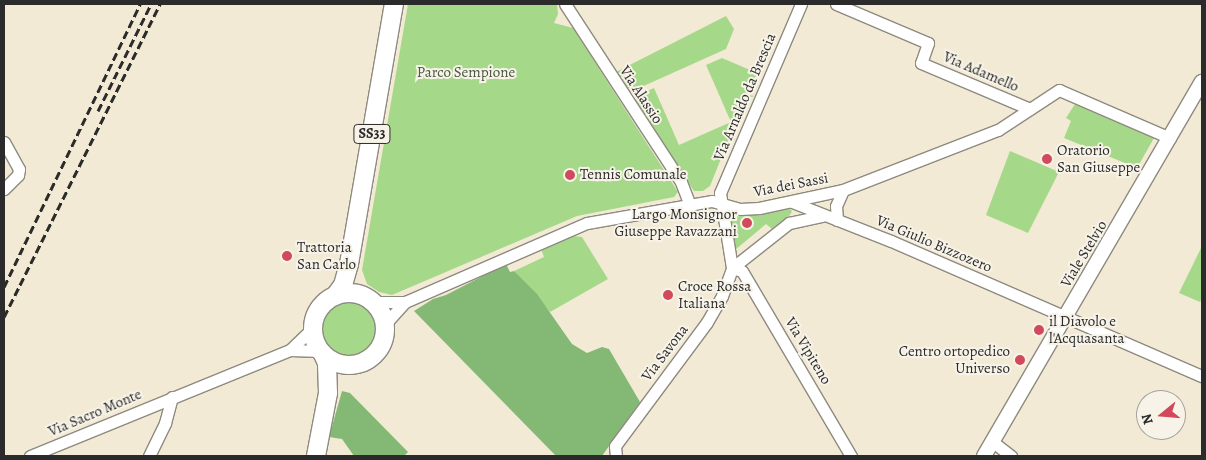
<!DOCTYPE html>
<style>
body{margin:0}
#map{position:relative;width:1206px;height:460px;overflow:hidden;background:#f2ead4;font-family:Alegreya,serif}
div>[style]{position:absolute}
.green>*{inset:0;background:#a5d989}
.round{border-radius:50%}
.forest>*{inset:0;background:#84b975}
.roads{filter:drop-shadow(1px 0 #8e8a80) drop-shadow(-1px 0 #8e8a80) drop-shadow(0 1px #8e8a80) drop-shadow(0 -1px #8e8a80)}
.minor>*{height:11px;margin:-5.5px;padding:0 5.5px;transform-origin:5.5px;border-radius:5.5px;background:#fff}
.tertiary>*{height:14px;margin:-7px;padding:0 7px;transform-origin:7px;border-radius:7px;background:#fff}
.primary>*{height:18px;margin:-9px;padding:0 9px;transform-origin:9px;border-radius:9px;background:#fff}
.primary>.ring{margin:-9px;padding:0;box-sizing:content-box;background:none;border:18px solid #fff;border-radius:50%}
.rail>*{height:3px;margin-top:-1.5px;transform-origin:0;background:repeating-linear-gradient(90deg,#2b2b2b 0 8px,transparent 0 12px)}
.dots>*{width:14px;height:14px;translate:-50% -50%;box-sizing:border-box;border:2px solid #f7f3e8;border-radius:50%}
span{translate:-50% -50%;white-space:nowrap;text-align:center;line-height:1.15;-webkit-text-stroke:4px #f7f3e8;paint-order:stroke}
.shield-label span{padding:1px 4px;background:#f7f3e8;border:1px solid;border-radius:4px;-webkit-text-stroke-width:0}
.shield-label{font-size:14px;color:#2b2b2b;font-weight:700}
.street-label{font-size:15px;color:#2b2b2b}
.park-label{font-size:15px;color:#4a5642}
.poi-label{font-size:15px;color:#2b2b2b}
.left{translate:0 -50%;text-align:left}
.right{translate:-100% -50%;text-align:right}
.frame{position:absolute;inset:0;border:5px solid #2b2b2b;pointer-events:none}
.north{position:absolute;left:1136px;top:390px;width:50px;height:50px;box-sizing:border-box;background:#f7f3e8;border:1px solid #a5a39c;border-radius:50%;rotate:253deg;font-size:14px;font-weight:700;line-height:20px;text-align:center;color:#2b2b2b}
.north::after{content:'';display:block;margin:auto;width:18px;height:22px;background:#d1495b;clip-path:polygon(50% 0,100% 100%,50% 72%,0 100%)}
</style>
<div id="map">
<div class="green">
<div style="clip-path:polygon(408px 4px,557px 4px,558px 14px,554px 23px,573px 28px,678px 192px,674px 197px,577px 216px,392px 295px,379px 292px,367px 284px,362px 270px)"></div>
<div style="clip-path:polygon(726px 16px,734px 29px,726px 49px,628px 93px,614px 73px)"></div>
<div style="clip-path:polygon(722px 58px,757px 73px,748px 95px,755px 96px,747px 98px,729px 138px,736px 140px,728px 141px,710px 186px,703px 191px,694px 191px,632px 98px,654px 88px,679px 145px,731px 122px,706px 65px)"></div>
<div style="clip-path:polygon(1075px 104px,1154px 138px,1137px 168px,1064px 138px,1071px 121px,1066px 118px)"></div>
<div style="clip-path:polygon(1010px 151px,1059px 172px,1028px 233px,986px 215px)"></div>
<div style="clip-path:polygon(788px 207px,792px 211px,790px 215px,772px 229px,766px 224px,735px 250px,738px 257px,731px 248px,728px 218px)"></div>
<div style="clip-path:polygon(574px 236px,582px 237px,608px 279px,550px 312px,514px 271px,544px 257px,541px 249px)"></div>
<div style="clip-path:polygon(1202px 246px,1202px 298px,1200px 302px,1179px 293px)"></div>
<div class="round" style="left:319px;top:298px;width:60px;height:60px"></div>
</div>
<div class="forest">
<div style="clip-path:polygon(506px 264px,510px 272px,514px 271px,537px 294px,572px 344px,587px 353px,602px 347px,609px 349px,640px 402px,602px 456px,556px 456px,414px 311px,433px 299px,446px 295px)"></div>
<div style="clip-path:polygon(342px 391px,350px 393px,408px 452px,404px 456px,354px 456px,342px 439px,329px 437px)"></div>
</div>
<div class="roads">
<div class="minor">
<div style="left:565px;top:4px;width:212px;rotate:56.9deg"></div>
<div style="left:681px;top:182px;width:25px;rotate:69deg"></div>
<div style="left:836px;top:4px;width:100px;rotate:23deg"></div>
<div style="left:928px;top:43px;width:21px;rotate:109deg"></div>
<div style="left:921px;top:63px;width:118px;rotate:22.9deg"></div>
<div style="left:4px;top:142px;width:31px;rotate:61deg"></div>
<div style="left:19px;top:169px;width:6px;rotate:99deg"></div>
<div style="left:18px;top:175px;width:20px;rotate:135deg"></div>
<div style="left:792px;top:202px;width:106px;rotate:21.5deg"></div>
<div style="left:891px;top:241px;width:339px;rotate:23.5deg"></div>
<div style="left:837px;top:220px;width:14px;rotate:-94deg"></div>
<div style="left:836px;top:206px;width:17px;rotate:-66deg"></div>
<div style="left:732px;top:268px;width:76px;rotate:-99.1deg"></div>
<div style="left:720px;top:193px;width:206px;rotate:-66.8deg"></div>
<div style="left:732px;top:268px;width:10px;rotate:17deg"></div>
<div style="left:742px;top:271px;width:215px;rotate:59.5deg"></div>
<div style="left:732px;top:268px;width:73px;rotate:-38.3deg"></div>
<div style="left:789px;top:223px;width:34px;rotate:-12deg"></div>
<div style="left:373px;top:302px;width:32px"></div>
<div style="left:405px;top:302px;width:198px;rotate:-23.5deg"></div>
<div style="left:587px;top:223px;width:127px;rotate:-10deg"></div>
<div style="left:712px;top:201px;width:29px;rotate:16deg"></div>
<div style="left:740px;top:209px;width:19px;rotate:-3deg"></div>
<div style="left:759px;top:208px;width:86px;rotate:-12.1deg"></div>
<div style="left:843px;top:190px;width:166px;rotate:-21.2deg"></div>
<div style="left:998px;top:130px;width:73px;rotate:-33.3deg"></div>
<div style="left:1059px;top:90px;width:121px;rotate:23.4deg"></div>
<div style="left:385px;top:324px;width:30px;rotate:-48deg"></div>
<div style="left:291px;top:349px;width:30px;rotate:-44deg"></div>
<div style="left:993px;top:442px;width:23px;rotate:38deg"></div>
<div style="left:30px;top:456px;width:281px;rotate:-22.2deg"></div>
<div style="left:290px;top:350px;width:31px;rotate:2deg"></div>
<div style="left:149px;top:456px;width:37px;rotate:-64deg"></div>
<div style="left:165px;top:423px;width:27px;rotate:-75deg"></div>
<div style="left:616px;top:456px;width:10px;rotate:-96deg"></div>
<div style="left:615px;top:446px;width:154px;rotate:-53.4deg"></div>
<div style="left:707px;top:322px;width:30px;rotate:-60deg"></div>
<div style="left:722px;top:296px;width:30px;rotate:-70deg"></div>
</div>
<div class="tertiary">
<div style="left:984px;top:456px;width:433px;rotate:-59.8deg"></div>
</div>
<div class="primary">
<div class="ring" style="left:313px;top:293px;width:54px;height:54px"></div>
<div style="left:335px;top:296px;width:14px;rotate:-54deg"></div>
<div style="left:343px;top:285px;width:22px;rotate:-74deg"></div>
<div style="left:349px;top:264px;width:264px;rotate:-80.2deg"></div>
<div style="left:316px;top:456px;width:64px;rotate:-79.2deg"></div>
<div style="left:328px;top:393px;width:30px;rotate:-92deg"></div>
<div style="left:327px;top:363px;width:10px;rotate:-114deg"></div>
</div>
</div>
<div class="rail">
<div style="left:98px;top:111px;width:119px;rotate:-63.6deg"></div>
<div style="left:4px;top:287px;width:314px;rotate:-64.3deg"></div>
<div style="left:4px;top:317px;width:350px;rotate:-63.5deg"></div>
</div>
<div class="dots">
<div style="left:1047px;top:159px;background:#d1495b"></div>
<div style="left:570px;top:175px;background:#d1495b"></div>
<div style="left:747px;top:223px;background:#d1495b"></div>
<div style="left:287px;top:256px;background:#d1495b"></div>
<div style="left:668px;top:295px;background:#d1495b"></div>
<div style="left:1039px;top:330px;background:#d1495b"></div>
<div style="left:1020px;top:360px;background:#d1495b"></div>
</div>
<div class="shield-label">
<span style="left:372px;top:134px">SS33</span>
</div>
<div class="street-label">
<span style="left:981px;top:72px;rotate:23deg">Via Adamello</span>
<span style="left:641px;top:95px;rotate:57deg">Via Alassio</span>
<span style="left:745px;top:97px;rotate:-67deg">Via Arnaldo da Brescia</span>
<span style="left:791px;top:185px;rotate:-11deg">Via dei Sassi</span>
<span style="left:934px;top:244px;rotate:23deg">Via Giulio Bizzozero</span>
<span style="left:1084px;top:254px;rotate:-59deg">Viale Stelvio</span>
<span style="left:808px;top:351px;rotate:59deg">Via Vipiteno</span>
<span style="left:665px;top:353px;rotate:-53deg">Via Savona</span>
<span style="left:95px;top:413px;rotate:-23deg">Via Sacro Monte</span>
</div>
<div class="park-label">
<span style="left:466px;top:73px">Parco Sempione</span>
</div>
<div class="poi-label">
<span class="left" style="left:1057px;top:159px">Oratorio<br>San Giuseppe</span>
<span class="left" style="left:580px;top:175px">Tennis Comunale</span>
<span class="right" style="left:737px;top:223px">Largo Monsignor<br>Giuseppe Ravazzani</span>
<span class="left" style="left:297px;top:256px">Trattoria<br>San Carlo</span>
<span class="left" style="left:678px;top:295px">Croce Rossa<br>Italiana</span>
<span class="left" style="left:1049px;top:330px">il Diavolo e<br>l'Acquasanta</span>
<span class="right" style="left:1010px;top:360px">Centro ortopedico<br>Universo</span>
</div>
<div class="frame"></div>
<div class="north">N</div>
</div>
